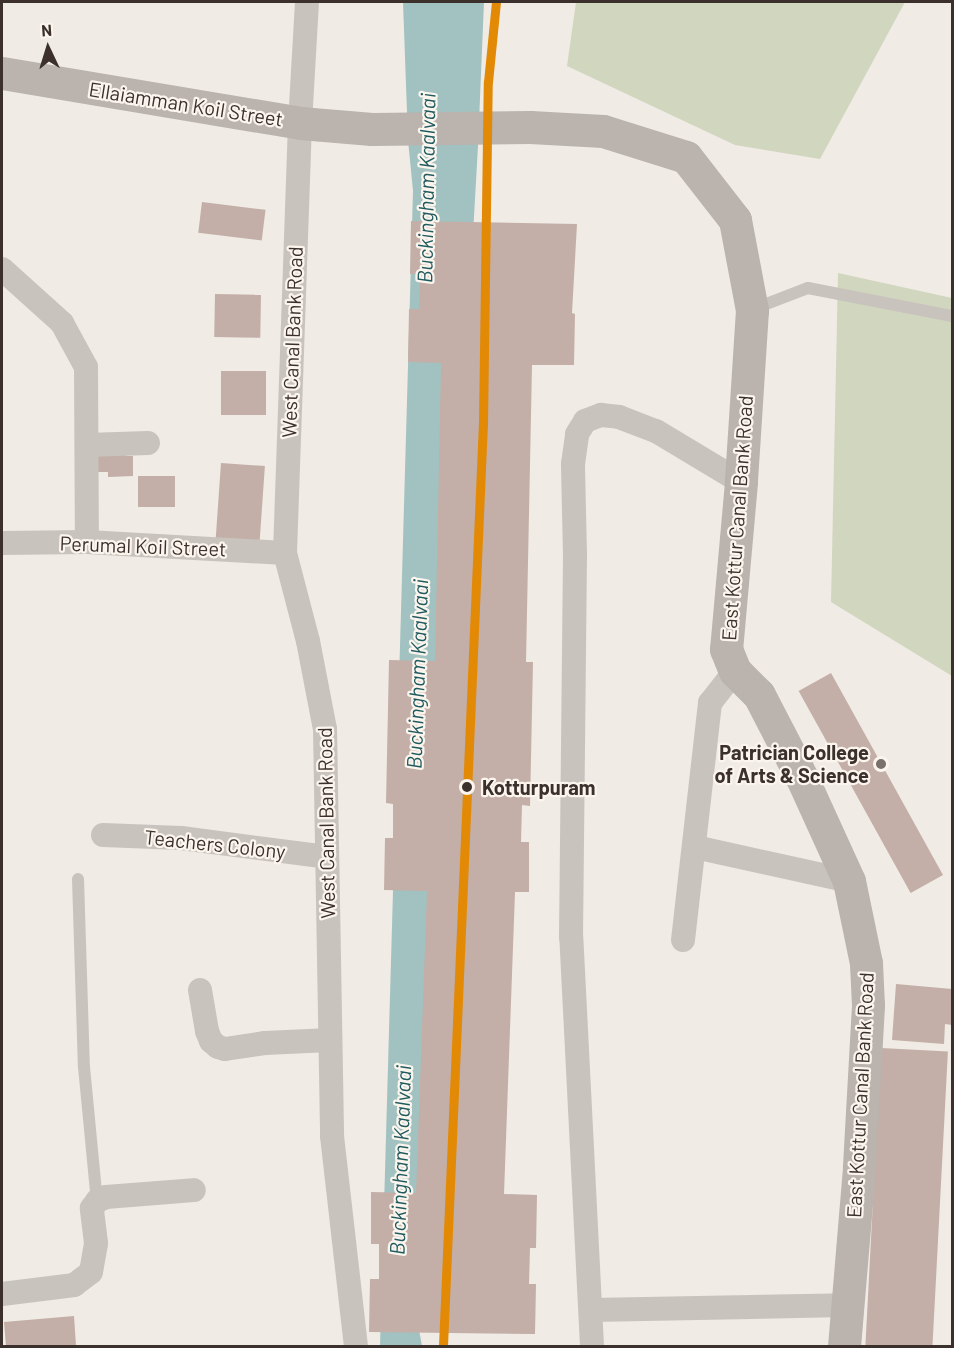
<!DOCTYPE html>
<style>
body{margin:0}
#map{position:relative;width:954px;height:1348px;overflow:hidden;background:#f0ebe5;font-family:Barlow,sans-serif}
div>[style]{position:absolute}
.green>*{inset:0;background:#d1d6bf}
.water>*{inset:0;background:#a1c2c1}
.building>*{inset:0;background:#c3afa7;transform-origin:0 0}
.lane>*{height:12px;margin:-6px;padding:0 6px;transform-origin:6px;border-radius:6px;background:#c9c3be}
.street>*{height:24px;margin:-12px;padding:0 12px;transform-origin:12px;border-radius:12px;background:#c9c3be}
.secondary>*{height:33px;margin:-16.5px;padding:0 16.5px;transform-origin:16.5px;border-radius:16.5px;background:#bab3ae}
.rail-1>*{height:9px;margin:-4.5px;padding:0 4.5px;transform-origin:4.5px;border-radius:4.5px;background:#e28906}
.dots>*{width:16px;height:16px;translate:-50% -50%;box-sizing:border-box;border:3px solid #fbf5ee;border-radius:50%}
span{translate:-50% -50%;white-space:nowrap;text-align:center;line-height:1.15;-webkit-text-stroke:4.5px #fbf5ee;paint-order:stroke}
.street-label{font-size:20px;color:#3b302b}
.poi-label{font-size:20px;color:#3b302b;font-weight:700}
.right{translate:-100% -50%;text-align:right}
.stop-label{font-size:20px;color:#3b302b;font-weight:700}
.left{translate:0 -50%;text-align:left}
.water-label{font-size:21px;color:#1f5a5e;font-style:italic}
.frame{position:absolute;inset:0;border:3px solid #3b302b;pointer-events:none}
.north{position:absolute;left:18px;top:18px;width:60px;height:60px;-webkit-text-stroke:4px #fbf5ee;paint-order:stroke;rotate:356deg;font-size:16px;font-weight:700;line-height:24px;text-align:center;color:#3b302b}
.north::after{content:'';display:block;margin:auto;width:21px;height:27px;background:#3b302b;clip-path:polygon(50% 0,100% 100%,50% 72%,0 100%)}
</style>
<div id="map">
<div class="green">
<div style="clip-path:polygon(576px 2px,905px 2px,820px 159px,735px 145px,567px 66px)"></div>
<div style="clip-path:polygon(838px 273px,952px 298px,952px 676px,831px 602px)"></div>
</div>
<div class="water">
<div style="clip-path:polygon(403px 2px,484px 2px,478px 146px,413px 1297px,422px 1346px,380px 1346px,413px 191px,408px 140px)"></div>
</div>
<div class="building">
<div style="left:202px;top:202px;width:64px;height:31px;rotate:7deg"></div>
<div style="clip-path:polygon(411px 221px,577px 224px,572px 313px,575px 314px,574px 365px,532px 365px,526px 662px,533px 662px,530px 806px,522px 805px,521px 842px,529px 842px,529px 892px,515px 892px,504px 1194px,537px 1195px,536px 1248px,530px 1248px,529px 1284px,536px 1284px,535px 1334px,369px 1332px,370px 1279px,379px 1279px,379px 1244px,371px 1244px,371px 1192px,416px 1193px,427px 891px,384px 890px,385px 838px,393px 838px,393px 804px,386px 803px,389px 660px,435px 661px,441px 363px,408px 362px,409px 309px,419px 309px,420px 274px,410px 274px)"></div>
<div style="left:215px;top:294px;width:46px;height:43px;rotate:1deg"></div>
<div style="left:221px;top:371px;width:45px;height:44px"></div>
<div style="clip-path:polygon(97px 448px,125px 448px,126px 456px,133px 456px,133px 476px,108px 477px,108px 472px,98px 472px)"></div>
<div style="left:221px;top:463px;width:44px;height:79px;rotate:4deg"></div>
<div style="left:138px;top:476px;width:37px;height:31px"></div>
<div style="left:831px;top:673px;width:231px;height:37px;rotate:61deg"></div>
<div style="clip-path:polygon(896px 984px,952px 989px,952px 1025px,945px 1024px,944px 1044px,892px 1040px)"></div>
<div style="left:881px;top:1048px;width:67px;height:299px;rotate:3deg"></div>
<div style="clip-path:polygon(74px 1316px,76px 1346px,6px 1346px,4px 1322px)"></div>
</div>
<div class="lane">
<div style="left:753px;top:309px;width:59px;rotate:-20.9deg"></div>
<div style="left:808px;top:288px;width:147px;rotate:11deg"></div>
<div style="left:78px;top:879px;width:188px;rotate:88.2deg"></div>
<div style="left:84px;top:1067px;width:135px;rotate:84.5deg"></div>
</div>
<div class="street">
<div style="left:307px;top:2px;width:121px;rotate:93.3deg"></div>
<div style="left:300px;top:123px;width:430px;rotate:92deg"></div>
<div style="left:285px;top:553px;width:91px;rotate:75.4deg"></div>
<div style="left:308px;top:641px;width:90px;rotate:79.1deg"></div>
<div style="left:325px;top:729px;width:407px;rotate:89deg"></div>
<div style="left:332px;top:1136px;width:211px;rotate:83.5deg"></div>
<div style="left:2px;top:269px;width:81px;rotate:42deg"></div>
<div style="left:62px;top:323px;width:50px;rotate:61.4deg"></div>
<div style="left:86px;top:367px;width:175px;rotate:89.7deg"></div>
<div style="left:87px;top:445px;width:61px;rotate:-1.9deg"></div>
<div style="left:2px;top:543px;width:85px;rotate:-0.7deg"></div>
<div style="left:87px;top:542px;width:198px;rotate:3.2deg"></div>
<div style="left:103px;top:835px;width:78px;rotate:2.2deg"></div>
<div style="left:181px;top:838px;width:147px;rotate:7.4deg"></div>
<div style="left:695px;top:847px;width:158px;rotate:12.4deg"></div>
<div style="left:683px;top:940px;width:239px;rotate:-83.5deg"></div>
<div style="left:710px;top:703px;width:41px;rotate:-52deg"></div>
<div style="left:200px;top:990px;width:42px;rotate:80.3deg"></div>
<div style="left:207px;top:1031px;width:11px;rotate:68deg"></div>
<div style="left:211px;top:1041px;width:9px;rotate:41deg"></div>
<div style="left:218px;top:1047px;width:7px;rotate:16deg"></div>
<div style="left:225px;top:1049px;width:40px;rotate:-8.5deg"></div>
<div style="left:265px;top:1043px;width:65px;rotate:-2.6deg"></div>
<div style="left:2px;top:1294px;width:73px;rotate:-7.1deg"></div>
<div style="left:74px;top:1285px;width:21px;rotate:-37deg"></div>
<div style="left:91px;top:1272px;width:29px;rotate:-80deg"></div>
<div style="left:96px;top:1243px;width:35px;rotate:-97deg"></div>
<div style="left:92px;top:1208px;width:9px;rotate:-54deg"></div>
<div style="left:97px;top:1201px;width:10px;rotate:-24deg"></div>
<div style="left:106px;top:1197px;width:88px;rotate:-4.5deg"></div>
<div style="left:592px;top:1310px;width:254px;rotate:-1.1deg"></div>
<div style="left:592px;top:1346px;width:410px;rotate:-92.9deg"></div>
<div style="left:571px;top:937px;width:382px;rotate:-89.4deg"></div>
<div style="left:575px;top:555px;width:91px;rotate:-91.3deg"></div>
<div style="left:573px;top:464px;width:30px;rotate:-82deg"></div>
<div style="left:577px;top:434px;width:15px;rotate:-58deg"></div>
<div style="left:585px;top:421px;width:17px;rotate:-21deg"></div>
<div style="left:601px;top:415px;width:18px;rotate:6deg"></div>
<div style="left:619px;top:417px;width:40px;rotate:21deg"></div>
<div style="left:656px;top:431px;width:99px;rotate:31deg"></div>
</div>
<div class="secondary">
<div style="left:2px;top:73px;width:302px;rotate:9.5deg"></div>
<div style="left:300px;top:123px;width:72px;rotate:4.8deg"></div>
<div style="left:372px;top:129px;width:158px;rotate:-0.7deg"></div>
<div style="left:530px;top:127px;width:73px;rotate:3.1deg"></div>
<div style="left:603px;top:131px;width:87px;rotate:17.4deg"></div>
<div style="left:686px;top:157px;width:80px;rotate:52.1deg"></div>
<div style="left:735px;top:220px;width:92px;rotate:79.3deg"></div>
<div style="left:752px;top:310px;width:172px;rotate:93.7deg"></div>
<div style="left:741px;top:482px;width:168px;rotate:95.1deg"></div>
<div style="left:726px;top:649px;width:24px;rotate:68deg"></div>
<div style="left:735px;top:671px;width:34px;rotate:45deg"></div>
<div style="left:759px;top:695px;width:93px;rotate:62.6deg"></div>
<div style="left:802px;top:778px;width:113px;rotate:65.5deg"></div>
<div style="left:849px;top:881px;width:84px;rotate:78.3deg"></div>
<div style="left:866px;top:963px;width:42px;rotate:87.3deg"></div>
<div style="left:868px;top:1005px;width:163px;rotate:93.2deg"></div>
<div style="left:859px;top:1168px;width:179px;rotate:94.8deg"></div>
</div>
<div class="rail-1">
<div style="left:443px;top:1346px;width:923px;rotate:-87.52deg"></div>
<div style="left:483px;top:424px;width:342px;rotate:-89.2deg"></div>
<div style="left:488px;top:82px;width:80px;rotate:-84.3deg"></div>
</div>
<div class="dots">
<div style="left:881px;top:764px;background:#7a716c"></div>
<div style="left:467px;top:787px;background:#3b302b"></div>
</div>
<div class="street-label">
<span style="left:186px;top:104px;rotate:9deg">Ellaiamman Koil Street</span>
<span style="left:292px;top:342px;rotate:-88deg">West Canal Bank Road</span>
<span style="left:737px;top:518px;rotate:-86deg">East Kottur Canal Bank Road</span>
<span style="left:143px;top:546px;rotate:2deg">Perumal Koil Street</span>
<span style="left:326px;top:823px;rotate:-91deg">West Canal Bank Road</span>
<span style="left:215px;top:844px;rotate:6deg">Teachers Colony</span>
<span style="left:860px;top:1095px;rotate:-87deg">East Kottur Canal Bank Road</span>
</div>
<div class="poi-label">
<span class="right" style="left:869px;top:764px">Patrician College<br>of Arts &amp; Science</span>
</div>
<div class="stop-label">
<span class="left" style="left:482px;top:787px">Kotturpuram</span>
</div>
<div class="water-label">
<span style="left:426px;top:188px;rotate:-89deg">Buckingham Kaalvaai</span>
<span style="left:417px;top:674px;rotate:-88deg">Buckingham Kaalvaai</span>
<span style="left:400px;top:1160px;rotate:-88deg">Buckingham Kaalvaai</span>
</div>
<div class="frame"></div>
<div class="north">N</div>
</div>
